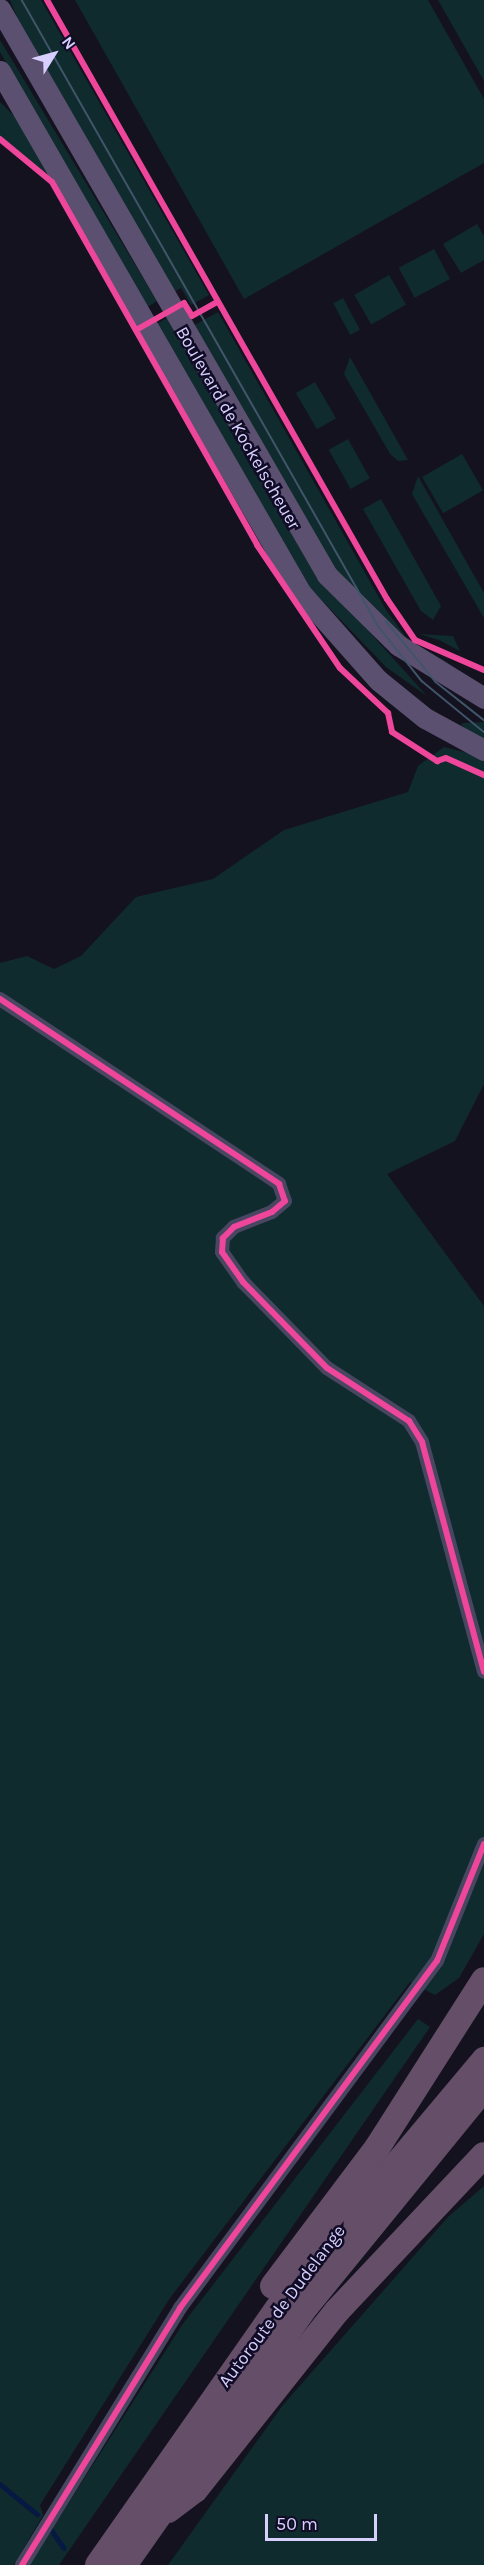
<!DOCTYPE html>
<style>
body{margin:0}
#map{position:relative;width:484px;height:2565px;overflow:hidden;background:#14121f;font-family:Karla,sans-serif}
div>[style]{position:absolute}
.green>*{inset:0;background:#102b2d;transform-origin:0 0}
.stream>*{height:4.5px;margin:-2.25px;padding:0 2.25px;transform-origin:2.25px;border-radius:2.25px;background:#061942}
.minor>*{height:14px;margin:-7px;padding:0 7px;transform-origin:7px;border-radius:7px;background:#484660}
.primary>*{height:21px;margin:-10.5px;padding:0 10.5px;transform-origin:10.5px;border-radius:10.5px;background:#5c5071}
.motorway>*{height:26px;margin:-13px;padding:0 13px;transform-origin:13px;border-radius:13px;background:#644e68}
.tram>*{height:1.5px;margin:-0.75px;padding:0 0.75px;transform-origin:0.75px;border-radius:0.75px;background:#41556a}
.cycleway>*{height:6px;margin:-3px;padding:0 3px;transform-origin:3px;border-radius:3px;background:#ed469a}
span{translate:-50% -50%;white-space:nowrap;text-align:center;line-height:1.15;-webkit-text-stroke:5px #110c25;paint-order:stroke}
.street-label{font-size:18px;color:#d7d0ff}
.north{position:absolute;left:24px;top:24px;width:60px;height:60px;-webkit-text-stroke:4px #110c25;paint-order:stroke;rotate:53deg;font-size:16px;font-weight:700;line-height:24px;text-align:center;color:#d7d0ff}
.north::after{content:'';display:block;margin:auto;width:21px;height:27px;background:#d7d0ff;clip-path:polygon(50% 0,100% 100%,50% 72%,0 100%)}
.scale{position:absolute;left:265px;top:2514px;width:112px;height:27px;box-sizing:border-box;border:3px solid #d7d0ff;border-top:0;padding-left:8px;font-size:18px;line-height:21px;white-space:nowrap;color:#d7d0ff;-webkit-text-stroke:4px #110c25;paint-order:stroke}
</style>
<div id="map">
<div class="green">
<div style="clip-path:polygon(10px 0,41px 0,209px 295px,191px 305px,181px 288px,170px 294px,25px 37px)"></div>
<div style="clip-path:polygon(75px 0,428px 0,484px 99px,484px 163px,244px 299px)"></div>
<div style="clip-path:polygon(438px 0,484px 0,484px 81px)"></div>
<div style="clip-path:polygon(0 40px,157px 301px,146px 308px,0 52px)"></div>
<div style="clip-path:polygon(0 102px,19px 121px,52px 182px,0 139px)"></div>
<div style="clip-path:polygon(477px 224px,484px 236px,484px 260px,461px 273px,443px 244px)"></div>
<div style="left:434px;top:249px;width:34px;height:40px;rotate:62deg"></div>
<div style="left:389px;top:275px;width:34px;height:40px;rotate:60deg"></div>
<div style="left:343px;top:298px;width:36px;height:11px;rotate:62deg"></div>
<div style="clip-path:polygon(218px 312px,386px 610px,408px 640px,454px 666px,406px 643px,333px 572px,189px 328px)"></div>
<div style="clip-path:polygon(167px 318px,310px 566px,427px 696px,386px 667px,310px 588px,155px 325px)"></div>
<div style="clip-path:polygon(350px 357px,408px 460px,398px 461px,390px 454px,344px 374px)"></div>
<div style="left:315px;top:382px;width:42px;height:22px;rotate:60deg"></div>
<div style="left:348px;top:439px;width:45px;height:22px;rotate:61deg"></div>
<div style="left:462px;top:454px;width:42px;height:46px;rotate:60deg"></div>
<div style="clip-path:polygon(418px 476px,484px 593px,484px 618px,412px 494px)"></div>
<div style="clip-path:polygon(381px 499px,441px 606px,433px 620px,421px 611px,363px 509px)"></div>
<div style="clip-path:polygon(419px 634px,453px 636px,460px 651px,439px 640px)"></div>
<div style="clip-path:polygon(484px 722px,484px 742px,461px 725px,463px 723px)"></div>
<div style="clip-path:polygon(444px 747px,484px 757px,484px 1084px,455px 1141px,387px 1174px,484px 1306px,484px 1934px,459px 1978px,435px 1995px,410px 1982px,170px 2298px,40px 2505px,43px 2515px,14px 2565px,0 2565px,0 963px,27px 956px,54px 969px,81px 956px,136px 897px,213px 879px,284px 830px,408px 792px,418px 766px)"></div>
<div style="clip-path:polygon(418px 2019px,430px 2027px,59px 2565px,29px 2565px,182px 2325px)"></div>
<div style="clip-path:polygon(484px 2186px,484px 2565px,168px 2565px,283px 2405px,448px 2217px)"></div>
</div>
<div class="stream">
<div style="left:0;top:2484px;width:48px;rotate:39deg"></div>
<div style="left:50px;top:2528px;width:24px;rotate:55deg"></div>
</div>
<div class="minor">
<div style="left:0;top:999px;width:335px;rotate:33.5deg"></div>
<div style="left:279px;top:1184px;width:18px;rotate:71deg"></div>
<div style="left:285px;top:1201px;width:17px;rotate:140deg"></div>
<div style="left:272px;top:1212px;width:41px;rotate:158.5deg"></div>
<div style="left:234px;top:1227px;width:16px;rotate:135deg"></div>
<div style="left:223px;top:1238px;width:14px;rotate:94deg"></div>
<div style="left:222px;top:1252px;width:37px;rotate:55deg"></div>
<div style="left:243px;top:1282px;width:120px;rotate:45.7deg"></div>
<div style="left:327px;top:1368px;width:98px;rotate:32.9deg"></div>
<div style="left:409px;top:1421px;width:25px;rotate:58deg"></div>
<div style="left:422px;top:1442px;width:238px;rotate:74.9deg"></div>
<div style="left:22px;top:2565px;width:302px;rotate:-58.4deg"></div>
<div style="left:180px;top:2308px;width:432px;rotate:-53.5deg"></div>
<div style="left:437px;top:1961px;width:126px;rotate:-68.1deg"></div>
</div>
<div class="primary">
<div style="left:0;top:9px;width:654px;rotate:59.98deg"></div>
<div style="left:327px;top:575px;width:100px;rotate:44.6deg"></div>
<div style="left:398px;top:645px;width:101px;rotate:31.6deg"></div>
<div style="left:0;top:71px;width:603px;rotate:60.03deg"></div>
<div style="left:301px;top:593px;width:116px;rotate:48.5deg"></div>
<div style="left:378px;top:680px;width:60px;rotate:39deg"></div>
<div style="left:425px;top:718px;width:67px;rotate:28.5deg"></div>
</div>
<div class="motorway">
<div style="left:273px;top:2286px;width:173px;rotate:-53deg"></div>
<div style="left:377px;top:2148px;width:199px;rotate:-57.5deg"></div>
<div style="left:168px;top:2510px;width:34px;rotate:-37deg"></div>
<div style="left:195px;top:2490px;width:228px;rotate:-51.6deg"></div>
<div style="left:337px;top:2311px;width:214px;rotate:-46.7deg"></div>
<div style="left:98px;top:2565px;width:330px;rotate:-55deg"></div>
<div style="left:287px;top:2295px;width:307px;rotate:-50deg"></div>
<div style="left:124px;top:2565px;width:318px;rotate:-54.9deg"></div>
<div style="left:307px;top:2305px;width:280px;rotate:-50.8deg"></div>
</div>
<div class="tram">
<div style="left:22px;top:0;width:722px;rotate:60.34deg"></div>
<div style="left:379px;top:627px;width:69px;rotate:51.5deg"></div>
<div style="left:422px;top:681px;width:80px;rotate:39.4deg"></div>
<div style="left:386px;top:621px;width:79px;rotate:50.7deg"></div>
<div style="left:436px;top:682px;width:61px;rotate:38.4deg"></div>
</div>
<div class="cycleway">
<div style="left:47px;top:0;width:689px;rotate:60.42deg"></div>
<div style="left:387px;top:599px;width:50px;rotate:55.7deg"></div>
<div style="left:415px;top:640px;width:75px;rotate:23.5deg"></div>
<div style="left:0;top:139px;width:67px;rotate:39.6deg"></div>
<div style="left:52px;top:182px;width:417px;rotate:60.5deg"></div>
<div style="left:257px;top:545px;width:148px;rotate:56deg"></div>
<div style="left:340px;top:668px;width:66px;rotate:43.2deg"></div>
<div style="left:388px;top:713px;width:19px;rotate:78deg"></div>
<div style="left:392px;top:732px;width:54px;rotate:32.8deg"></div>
<div style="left:437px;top:761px;width:9px;rotate:-18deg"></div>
<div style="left:446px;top:758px;width:42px;rotate:24.1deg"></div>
<div style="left:136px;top:330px;width:55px;rotate:-29.4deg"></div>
<div style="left:184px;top:303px;width:15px;rotate:58deg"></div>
<div style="left:192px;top:316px;width:29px;rotate:-29deg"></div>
<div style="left:0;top:999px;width:335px;rotate:33.5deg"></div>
<div style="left:279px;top:1184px;width:18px;rotate:71deg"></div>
<div style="left:285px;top:1201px;width:17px;rotate:140deg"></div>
<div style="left:272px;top:1212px;width:41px;rotate:158.5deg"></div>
<div style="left:234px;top:1227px;width:16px;rotate:135deg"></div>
<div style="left:223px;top:1238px;width:14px;rotate:94deg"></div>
<div style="left:222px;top:1252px;width:37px;rotate:55deg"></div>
<div style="left:243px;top:1282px;width:120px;rotate:45.7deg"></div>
<div style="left:327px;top:1368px;width:98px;rotate:32.9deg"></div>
<div style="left:409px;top:1421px;width:25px;rotate:58deg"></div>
<div style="left:422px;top:1442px;width:238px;rotate:74.9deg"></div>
<div style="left:22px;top:2565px;width:302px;rotate:-58.4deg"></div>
<div style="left:180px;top:2308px;width:432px;rotate:-53.5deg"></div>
<div style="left:437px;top:1961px;width:126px;rotate:-68.1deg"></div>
</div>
<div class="street-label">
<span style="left:238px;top:428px;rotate:60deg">Boulevard de Kockelscheuer</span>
<span style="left:282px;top:2306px;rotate:-53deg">Autoroute de Dudelange</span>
</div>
<div class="north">N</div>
<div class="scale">50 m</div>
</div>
